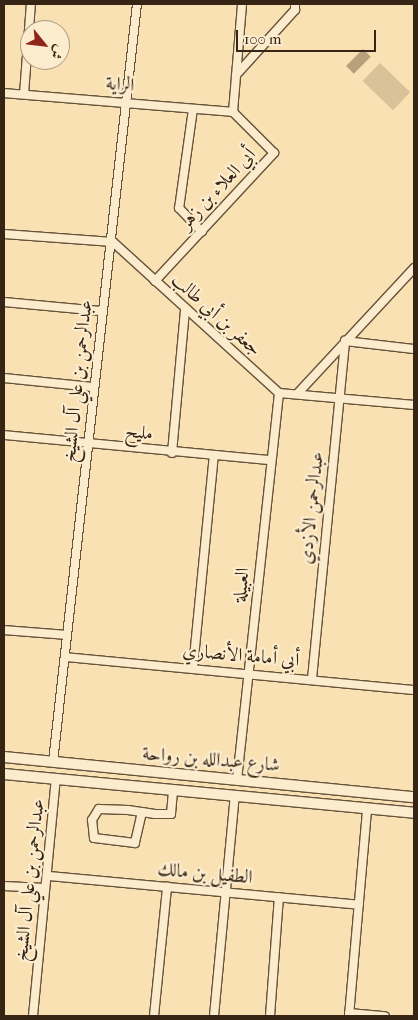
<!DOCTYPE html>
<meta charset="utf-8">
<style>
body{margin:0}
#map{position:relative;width:418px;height:1020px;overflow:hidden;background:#fae1b3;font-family:"IM FELL French Canon",Amiri,serif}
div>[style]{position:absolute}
.green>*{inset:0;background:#d9c198;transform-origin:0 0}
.water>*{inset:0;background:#b7a17d;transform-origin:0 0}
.roads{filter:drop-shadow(1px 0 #67533c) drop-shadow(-1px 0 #67533c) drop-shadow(0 1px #67533c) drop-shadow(0 -1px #67533c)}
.minor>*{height:8px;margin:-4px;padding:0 4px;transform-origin:4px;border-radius:4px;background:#fcecce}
.tertiary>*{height:10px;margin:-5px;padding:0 5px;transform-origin:5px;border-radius:5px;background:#fcecce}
span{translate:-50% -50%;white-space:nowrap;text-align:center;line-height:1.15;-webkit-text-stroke:4.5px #fcecce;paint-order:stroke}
.street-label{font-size:19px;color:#362415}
.frame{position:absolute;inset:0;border:5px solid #362415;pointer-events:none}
.north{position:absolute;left:20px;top:20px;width:50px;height:50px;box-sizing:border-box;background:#fcecce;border:1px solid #ad9c84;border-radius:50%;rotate:119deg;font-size:14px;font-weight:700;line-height:20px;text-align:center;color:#362415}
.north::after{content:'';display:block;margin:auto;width:18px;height:22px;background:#8f2418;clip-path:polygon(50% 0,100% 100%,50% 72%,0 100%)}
.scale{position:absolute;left:236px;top:30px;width:140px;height:22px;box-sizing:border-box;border:2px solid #362415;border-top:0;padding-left:6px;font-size:15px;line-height:18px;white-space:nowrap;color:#362415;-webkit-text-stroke:4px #fcecce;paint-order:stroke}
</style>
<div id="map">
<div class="green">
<div style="left:380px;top:63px;width:42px;height:25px;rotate:44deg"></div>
</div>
<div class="water">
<div style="left:363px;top:49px;width:11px;height:24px;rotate:45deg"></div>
</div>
<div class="roads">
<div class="minor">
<div style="left:236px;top:75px;width:88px;rotate:-47.8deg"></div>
<div style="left:295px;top:10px;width:6px;rotate:-90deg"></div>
<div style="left:4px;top:93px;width:230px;rotate:4.7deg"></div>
<div style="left:24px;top:94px;width:90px;rotate:-85.6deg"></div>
<div style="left:193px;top:109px;width:100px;rotate:98deg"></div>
<div style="left:179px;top:208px;width:33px;rotate:46deg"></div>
<div style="left:4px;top:234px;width:109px;rotate:4.2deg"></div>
<div style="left:113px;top:242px;width:224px;rotate:42.3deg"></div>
<div style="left:279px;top:393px;width:136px;rotate:5.1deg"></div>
<div style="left:155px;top:281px;width:175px;rotate:-47.1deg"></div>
<div style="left:274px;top:153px;width:58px;rotate:-135deg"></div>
<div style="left:233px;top:112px;width:108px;rotate:-85.2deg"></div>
<div style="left:4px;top:302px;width:97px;rotate:5.3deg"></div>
<div style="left:345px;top:341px;width:69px;rotate:6.6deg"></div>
<div style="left:4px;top:378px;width:89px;rotate:5.8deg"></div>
<div style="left:298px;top:393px;width:171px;rotate:-47.1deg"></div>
<div style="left:4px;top:435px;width:267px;rotate:5.4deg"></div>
<div style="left:172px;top:453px;width:145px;rotate:-84.8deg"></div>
<div style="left:4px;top:630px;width:63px;rotate:4.5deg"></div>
<div style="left:65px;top:657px;width:351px;rotate:5.4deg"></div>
<div style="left:193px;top:668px;width:214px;rotate:-84.4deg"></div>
<div style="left:312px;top:679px;width:340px;rotate:-84.4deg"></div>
<div style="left:53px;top:762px;width:763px;rotate:-83.68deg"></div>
<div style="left:237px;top:780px;width:389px;rotate:-83.8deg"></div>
<div style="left:142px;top:812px;width:32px;rotate:103deg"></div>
<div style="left:135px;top:843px;width:41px;rotate:-173deg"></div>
<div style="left:94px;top:838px;width:18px;rotate:-96deg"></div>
<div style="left:92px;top:820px;width:13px;rotate:-58deg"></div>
<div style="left:99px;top:809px;width:29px;rotate:2deg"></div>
<div style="left:128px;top:810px;width:14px;rotate:8deg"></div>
<div style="left:142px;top:812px;width:13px;rotate:9deg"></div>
<div style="left:155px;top:814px;width:16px"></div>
<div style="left:171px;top:814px;width:25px;rotate:-85deg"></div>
<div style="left:49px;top:876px;width:311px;rotate:5.3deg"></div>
<div style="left:4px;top:886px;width:40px;rotate:2.9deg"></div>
<div style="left:349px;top:1013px;width:36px;rotate:5deg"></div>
<div style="left:33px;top:1016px;width:239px;rotate:-84.5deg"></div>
<div style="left:154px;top:1016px;width:130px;rotate:-84.2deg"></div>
<div style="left:214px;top:1016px;width:222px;rotate:-84.6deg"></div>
<div style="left:270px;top:1016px;width:119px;rotate:-85.7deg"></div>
<div style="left:349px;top:1016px;width:208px;rotate:-85deg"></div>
</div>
<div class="tertiary">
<div style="left:4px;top:757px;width:412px;rotate:5.6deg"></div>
<div style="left:4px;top:774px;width:412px;rotate:5.4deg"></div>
</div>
</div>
<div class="street-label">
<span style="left:120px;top:85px;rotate:5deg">الراية</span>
<span style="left:218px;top:189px;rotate:-47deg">أبي العلاء بن زهر</span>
<span style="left:216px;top:315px;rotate:42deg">جعفر بن أبي طالب</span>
<span style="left:78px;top:381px;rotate:-84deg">عبدالرحمن بن علي آل الشيخ</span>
<span style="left:139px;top:433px;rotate:6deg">مليح</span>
<span style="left:312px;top:508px;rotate:-84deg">عبدالرحمن الأزدي</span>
<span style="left:242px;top:585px;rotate:-85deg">العبيلة</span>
<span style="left:241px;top:656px;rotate:5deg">أبي أمامة الأنصاري</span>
<span style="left:211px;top:760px;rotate:5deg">شارع عبدالله بن رواحة</span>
<span style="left:205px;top:874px;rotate:5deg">الطفيل بن مالك</span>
<span style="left:30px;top:880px;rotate:-84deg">عبدالرحمن بن علي آل الشيخ</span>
</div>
<div class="frame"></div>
<div class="north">ش</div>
<div class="scale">100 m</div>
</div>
